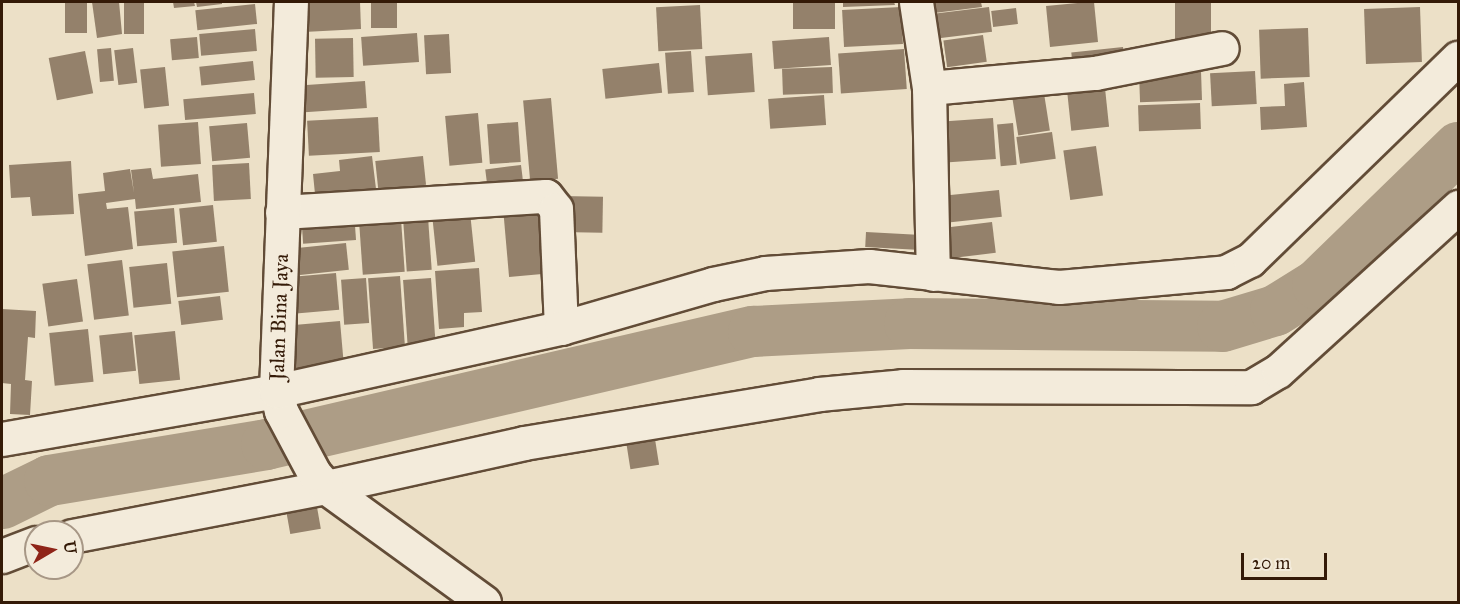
<!DOCTYPE html>
<style>
body{margin:0}
#map{position:relative;width:1460px;height:604px;overflow:hidden;background:#ece0c7;font-family:"IM FELL Great Primer",serif}
div>[style]{position:absolute}
.river>*{height:51px;margin:-25.5px;padding:0 25.5px;transform-origin:25.5px;border-radius:25.5px;background:#ad9d86}
.building>*{inset:0;background:#94816b;transform-origin:0 0}
.roads{filter:drop-shadow(2px 0 #624c37) drop-shadow(-2px 0 #624c37) drop-shadow(0 2px #624c37) drop-shadow(0 -2px #624c37)}
.minor>*{height:33px;margin:-16.5px;padding:0 16.5px;transform-origin:16.5px;border-radius:16.5px;background:#f3ebdb}
span{translate:-50% -50%;white-space:nowrap;text-align:center;line-height:1.15;-webkit-text-stroke:5px #f3ebdb;paint-order:stroke}
.street-label{font-size:21px;color:#341a07}
.frame{position:absolute;inset:0;border:3px solid #341a07;pointer-events:none}
.north{position:absolute;left:24px;top:520px;width:60px;height:60px;box-sizing:border-box;background:#f3ebdb;border:2px solid #a79786;border-radius:50%;rotate:81deg;font-size:16px;font-weight:700;line-height:24px;text-align:center;color:#341a07}
.north::after{content:'';display:block;margin:auto;width:21px;height:27px;background:#8f2418;clip-path:polygon(50% 0,100% 100%,50% 72%,0 100%)}
.scale{position:absolute;left:1241px;top:553px;width:86px;height:27px;box-sizing:border-box;border:3px solid #341a07;border-top:0;padding-left:8px;font-size:18px;line-height:21px;white-space:nowrap;color:#341a07;-webkit-text-stroke:4px #f3ebdb;paint-order:stroke}
</style>
<div id="map">
<div class="river">
<div style="left:2px;top:503px;width:52px;rotate:-26.1deg"></div>
<div style="left:49px;top:480px;width:220px;rotate:-9.4deg"></div>
<div style="left:266px;top:444px;width:500px;rotate:-13.1deg"></div>
<div style="left:753px;top:331px;width:156px;rotate:-2.9deg"></div>
<div style="left:909px;top:323px;width:313px;rotate:0.5deg"></div>
<div style="left:1222px;top:326px;width:55px;rotate:-16.8deg"></div>
<div style="left:1275px;top:310px;width:49px;rotate:-31.8deg"></div>
<div style="left:1317px;top:284px;width:197px;rotate:-44.2deg"></div>
</div>
<div class="building">
<div style="left:65px;top:2px;width:22px;height:31px"></div>
<div style="clip-path:polygon(92px 2px,119px 2px,122px 34px,97px 38px)"></div>
<div style="left:124px;top:2px;width:20px;height:32px"></div>
<div style="clip-path:polygon(173px 2px,194px 2px,195px 6px,174px 8px)"></div>
<div style="clip-path:polygon(196px 2px,222px 2px,222px 4px,197px 7px)"></div>
<div style="clip-path:polygon(338px 2px,360px 2px,361px 29px,304px 32px,303px 3px)"></div>
<div style="left:371px;top:2px;width:26px;height:26px"></div>
<div style="left:793px;top:2px;width:42px;height:27px"></div>
<div style="clip-path:polygon(843px 2px,894px 2px,895px 5px,843px 7px)"></div>
<div style="clip-path:polygon(932px 2px,981px 2px,982px 7px,934px 13px)"></div>
<div style="clip-path:polygon(1088px 2px,1094px 2px,1098px 42px,1050px 47px,1046px 6px)"></div>
<div style="left:1175px;top:2px;width:36px;height:38px"></div>
<div style="left:255px;top:4px;width:20px;height:60px;rotate:84deg"></div>
<div style="left:700px;top:5px;width:44px;height:44px;rotate:87deg"></div>
<div style="left:901px;top:7px;width:37px;height:59px;rotate:87deg"></div>
<div style="left:989px;top:7px;width:25px;height:70px;rotate:83deg"></div>
<div style="left:1420px;top:7px;width:55px;height:56px;rotate:88deg"></div>
<div style="left:1016px;top:8px;width:16px;height:25px;rotate:83deg"></div>
<div style="left:1308px;top:28px;width:49px;height:49px;rotate:88deg"></div>
<div style="left:255px;top:29px;width:22px;height:56px;rotate:85deg"></div>
<div style="left:417px;top:33px;width:29px;height:56px;rotate:86deg"></div>
<div style="left:449px;top:34px;width:39px;height:25px;rotate:87deg"></div>
<div style="left:983px;top:35px;width:27px;height:40px;rotate:82deg"></div>
<div style="left:197px;top:37px;width:21px;height:27px;rotate:85deg"></div>
<div style="left:829px;top:37px;width:28px;height:57px;rotate:86deg"></div>
<div style="left:353px;top:38px;width:39px;height:38px;rotate:89deg"></div>
<div style="left:1123px;top:47px;width:19px;height:52px;rotate:84deg"></div>
<div style="left:111px;top:48px;width:33px;height:14px;rotate:85deg"></div>
<div style="left:133px;top:48px;width:35px;height:19px;rotate:83deg"></div>
<div style="left:904px;top:49px;width:40px;height:66px;rotate:86deg"></div>
<div style="left:85px;top:51px;width:43px;height:37px;rotate:79deg"></div>
<div style="left:691px;top:51px;width:41px;height:26px;rotate:86deg"></div>
<div style="left:752px;top:53px;width:39px;height:47px;rotate:86deg"></div>
<div style="left:253px;top:61px;width:19px;height:54px;rotate:84deg"></div>
<div style="left:659px;top:63px;width:30px;height:57px;rotate:84deg"></div>
<div style="left:165px;top:67px;width:39px;height:25px;rotate:84deg"></div>
<div style="left:832px;top:67px;width:26px;height:50px;rotate:88deg"></div>
<div style="left:1201px;top:71px;width:29px;height:62px;rotate:88deg"></div>
<div style="left:1255px;top:71px;width:33px;height:45px;rotate:87deg"></div>
<div style="left:365px;top:81px;width:27px;height:66px;rotate:86deg"></div>
<div style="clip-path:polygon(1304px 82px,1307px 127px,1261px 130px,1260px 107px,1285px 106px,1284px 84px)"></div>
<div style="left:1043px;top:87px;width:44px;height:32px;rotate:81deg"></div>
<div style="left:1105px;top:88px;width:39px;height:38px;rotate:84deg"></div>
<div style="left:254px;top:93px;width:21px;height:71px;rotate:85deg"></div>
<div style="left:824px;top:95px;width:30px;height:56px;rotate:86deg"></div>
<div style="left:551px;top:98px;width:81px;height:28px;rotate:85deg"></div>
<div style="left:1200px;top:103px;width:26px;height:62px;rotate:88deg"></div>
<div style="left:478px;top:113px;width:50px;height:33px;rotate:85deg"></div>
<div style="left:378px;top:117px;width:35px;height:71px;rotate:87deg"></div>
<div style="left:993px;top:118px;width:41px;height:61px;rotate:86deg"></div>
<div style="left:198px;top:122px;width:42px;height:40px;rotate:86deg"></div>
<div style="left:518px;top:122px;width:40px;height:31px;rotate:86deg"></div>
<div style="left:247px;top:123px;width:35px;height:38px;rotate:85deg"></div>
<div style="left:1013px;top:123px;width:42px;height:16px;rotate:85deg"></div>
<div style="left:1052px;top:132px;width:27px;height:36px;rotate:82deg"></div>
<div style="left:1096px;top:146px;width:50px;height:33px;rotate:82deg"></div>
<div style="clip-path:polygon(372px 156px,377px 197px,316px 204px,313px 174px,340px 171px,339px 160px)"></div>
<div style="left:423px;top:156px;width:29px;height:48px;rotate:84deg"></div>
<div style="clip-path:polygon(71px 161px,74px 214px,32px 216px,30px 197px,11px 198px,9px 165px)"></div>
<div style="left:249px;top:163px;width:36px;height:37px;rotate:87deg"></div>
<div style="left:521px;top:165px;width:25px;height:36px;rotate:83deg"></div>
<div style="clip-path:polygon(151px 168px,153px 179px,198px 174px,201px 202px,136px 209px,135px 199px,106px 203px,107px 209px,128px 207px,133px 249px,85px 256px,78px 194px,105px 191px,103px 173px,130px 169px,134px 193px,131px 170px)"></div>
<div style="left:999px;top:190px;width:27px;height:56px;rotate:84deg"></div>
<div style="left:561px;top:196px;width:42px;height:36px;rotate:1deg"></div>
<div style="left:213px;top:205px;width:37px;height:34px;rotate:84deg"></div>
<div style="left:539px;top:206px;width:68px;height:36px;rotate:85deg"></div>
<div style="left:174px;top:208px;width:35px;height:40px;rotate:85deg"></div>
<div style="left:354px;top:211px;width:29px;height:53px;rotate:86deg"></div>
<div style="left:470px;top:212px;width:50px;height:38px;rotate:84deg"></div>
<div style="left:428px;top:217px;width:53px;height:25px;rotate:86deg"></div>
<div style="left:401px;top:219px;width:53px;height:42px;rotate:86deg"></div>
<div style="left:992px;top:222px;width:31px;height:56px;rotate:83deg"></div>
<div style="left:866px;top:232px;width:51px;height:15px;rotate:3deg"></div>
<div style="left:346px;top:243px;width:27px;height:49px;rotate:84deg"></div>
<div style="left:224px;top:246px;width:46px;height:52px;rotate:84deg"></div>
<div style="left:122px;top:260px;width:56px;height:35px;rotate:83deg"></div>
<div style="left:167px;top:263px;width:41px;height:38px;rotate:84deg"></div>
<div style="clip-path:polygon(479px 268px,482px 312px,464px 313px,464px 327px,439px 329px,435px 271px)"></div>
<div style="left:336px;top:273px;width:37px;height:46px;rotate:85deg"></div>
<div style="left:400px;top:276px;width:71px;height:32px;rotate:86deg"></div>
<div style="left:366px;top:278px;width:45px;height:25px;rotate:86deg"></div>
<div style="left:431px;top:278px;width:68px;height:28px;rotate:86deg"></div>
<div style="left:77px;top:279px;width:43px;height:35px;rotate:82deg"></div>
<div style="left:220px;top:296px;width:24px;height:42px;rotate:83deg"></div>
<div style="clip-path:polygon(2px 309px,36px 311px,35px 338px,28px 337px,25px 380px,32px 381px,30px 415px,10px 414px,11px 384px,2px 383px)"></div>
<div style="left:340px;top:321px;width:49px;height:49px;rotate:85deg"></div>
<div style="left:88px;top:329px;width:53px;height:39px;rotate:84deg"></div>
<div style="left:175px;top:331px;width:49px;height:41px;rotate:84deg"></div>
<div style="left:132px;top:332px;width:39px;height:33px;rotate:84deg"></div>
<div style="left:655px;top:439px;width:26px;height:29px;rotate:81deg"></div>
<div style="left:317px;top:507px;width:22px;height:31px;rotate:80deg"></div>
</div>
<div class="roads">
<div class="minor">
<div style="left:916px;top:2px;width:87px;rotate:81.4deg"></div>
<div style="left:929px;top:88px;width:186px;rotate:88.8deg"></div>
<div style="left:929px;top:88px;width:167px;rotate:-5.2deg"></div>
<div style="left:1095px;top:73px;width:129px;rotate:-11.1deg"></div>
<div style="left:282px;top:212px;width:264px;rotate:-3.5deg"></div>
<div style="left:546px;top:196px;width:16px;rotate:52deg"></div>
<div style="left:556px;top:209px;width:119px;rotate:87.6deg"></div>
<div style="left:2px;top:439px;width:278px;rotate:-9.9deg"></div>
<div style="left:276px;top:391px;width:389px;rotate:-87.8deg"></div>
<div style="left:72px;top:536px;width:259px;rotate:-10.9deg"></div>
<div style="left:326px;top:487px;width:203px;rotate:-12.5deg"></div>
<div style="left:524px;top:443px;width:299px;rotate:-9.4deg"></div>
<div style="left:819px;top:394px;width:84px;rotate:-5.4deg"></div>
<div style="left:903px;top:386px;width:348px;rotate:0.2deg"></div>
<div style="left:1251px;top:387px;width:31px;rotate:-31deg"></div>
<div style="left:1278px;top:371px;width:244px;rotate:-42.3deg"></div>
<div style="left:2px;top:556px;width:36px;rotate:-21deg"></div>
<div style="left:484px;top:602px;width:195px;rotate:-144deg"></div>
<div style="left:326px;top:487px;width:18px;rotate:-131deg"></div>
<div style="left:314px;top:473px;width:70px;rotate:-118deg"></div>
<div style="left:281px;top:411px;width:21px;rotate:-104deg"></div>
<div style="left:276px;top:391px;width:292px;rotate:-12.5deg"></div>
<div style="left:561px;top:328px;width:158px;rotate:-16.1deg"></div>
<div style="left:713px;top:284px;width:53px;rotate:-11.9deg"></div>
<div style="left:765px;top:273px;width:104px;rotate:-3.9deg"></div>
<div style="left:869px;top:266px;width:191px;rotate:6.3deg"></div>
<div style="left:1059px;top:287px;width:168px;rotate:-5.1deg"></div>
<div style="left:1226px;top:272px;width:27px;rotate:-27deg"></div>
<div style="left:1250px;top:260px;width:290px;rotate:-44.2deg"></div>
</div>
</div>
<div class="street-label">
<span style="left:279px;top:317px;rotate:-88deg">Jalan Bina Jaya</span>
</div>
<div class="frame"></div>
<div class="north">U</div>
<div class="scale">20 m</div>
</div>
